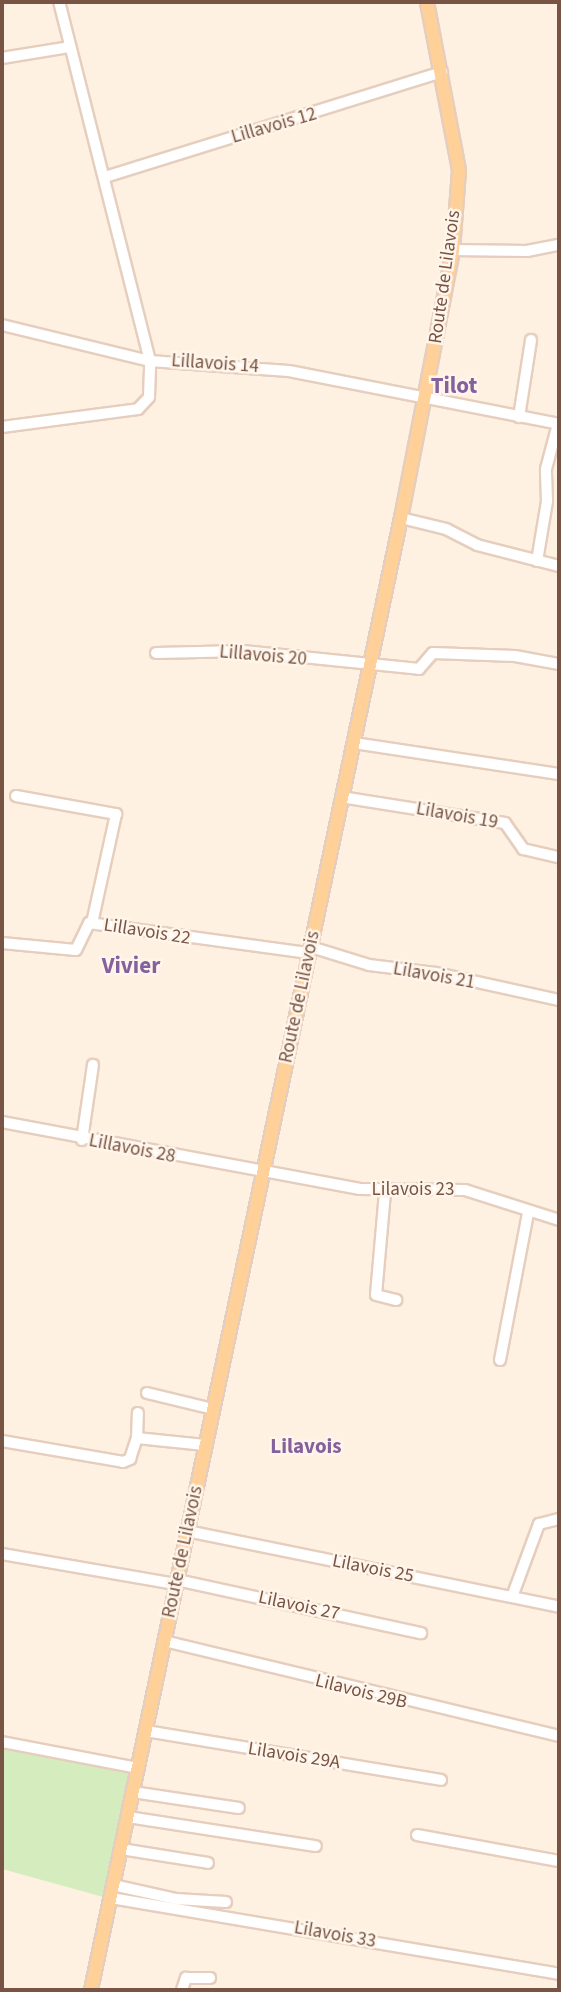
<!DOCTYPE html>
<style>
body{margin:0}
#map{position:relative;width:561px;height:1992px;overflow:hidden;background:#fef1e1;font-family:"Source Sans 3",sans-serif}
div>[style]{position:absolute}
.green>*{inset:0;background:#d5edbe}
.roads{filter:drop-shadow(2px 0 #e6cebe) drop-shadow(-2px 0 #e6cebe) drop-shadow(0 2px #e6cebe) drop-shadow(0 -2px #e6cebe)}
.minor>*{height:10px;margin:-5px;padding:0 5px;transform-origin:5px;border-radius:5px;background:#fff}
.major>*{height:12px;margin:-6px;padding:0 6px;transform-origin:6px;border-radius:6px;background:#ffd198}
span{translate:-50% -50%;white-space:nowrap;text-align:center;line-height:1.15;-webkit-text-stroke:5px #fff5ea;paint-order:stroke}
.street-label{font-size:19px;color:#785445}
.neighbourhood-label{font-size:21px;color:#84609d;font-weight:700}
.quarter-label{font-size:23px;color:#84609d;font-weight:700}
.frame{position:absolute;inset:0;border:4px solid #785445;pointer-events:none}
</style>
<div id="map">
<div class="green">
<div style="clip-path:polygon(2px 1748px,134px 1772px,107px 1898px,2px 1869px)"></div>
</div>
<div class="roads">
<div class="minor">
<div style="left:2px;top:58px;width:69px;rotate:-9.2deg"></div>
<div style="left:105px;top:177px;width:353px;rotate:-17.3deg"></div>
<div style="left:453px;top:250px;width:74px;rotate:0.8deg"></div>
<div style="left:527px;top:251px;width:33px;rotate:-11deg"></div>
<div style="left:2px;top:325px;width:152px;rotate:13.7deg"></div>
<div style="left:150px;top:361px;width:370px;rotate:-104.2deg"></div>
<div style="left:519px;top:417px;width:78px;rotate:-81.1deg"></div>
<div style="left:2px;top:427px;width:137px;rotate:-7.5deg"></div>
<div style="left:138px;top:409px;width:16px;rotate:-47deg"></div>
<div style="left:149px;top:397px;width:36px;rotate:-88deg"></div>
<div style="left:150px;top:361px;width:139px;rotate:4.1deg"></div>
<div style="left:289px;top:371px;width:275px;rotate:11.1deg"></div>
<div style="left:401px;top:518px;width:46px;rotate:13.7deg"></div>
<div style="left:446px;top:529px;width:35px;rotate:27deg"></div>
<div style="left:477px;top:545px;width:85px;rotate:14.4deg"></div>
<div style="left:537px;top:561px;width:61px;rotate:-80.5deg"></div>
<div style="left:547px;top:501px;width:32px;rotate:-92deg"></div>
<div style="left:546px;top:469px;width:47px;rotate:-75.1deg"></div>
<div style="left:156px;top:653px;width:87px;rotate:-1.3deg"></div>
<div style="left:243px;top:651px;width:177px;rotate:5.8deg"></div>
<div style="left:419px;top:669px;width:21px;rotate:-49deg"></div>
<div style="left:433px;top:653px;width:82px;rotate:2.1deg"></div>
<div style="left:515px;top:656px;width:45px;rotate:10.3deg"></div>
<div style="left:354px;top:743px;width:207px;rotate:8.6deg"></div>
<div style="left:16px;top:796px;width:102px;rotate:10.2deg"></div>
<div style="left:116px;top:814px;width:112px;rotate:102.4deg"></div>
<div style="left:341px;top:797px;width:166px;rotate:9deg"></div>
<div style="left:505px;top:823px;width:32px;rotate:55deg"></div>
<div style="left:523px;top:849px;width:37px;rotate:13deg"></div>
<div style="left:2px;top:943px;width:74px;rotate:5.4deg"></div>
<div style="left:76px;top:950px;width:30px;rotate:-64deg"></div>
<div style="left:89px;top:923px;width:222px;rotate:7.8deg"></div>
<div style="left:311px;top:947px;width:61px;rotate:17.2deg"></div>
<div style="left:369px;top:965px;width:67px;rotate:6.8deg"></div>
<div style="left:436px;top:973px;width:126px;rotate:12.4deg"></div>
<div style="left:2px;top:1122px;width:363px;rotate:10.6deg"></div>
<div style="left:359px;top:1189px;width:106px;rotate:0.5deg"></div>
<div style="left:465px;top:1190px;width:99px;rotate:17.7deg"></div>
<div style="left:82px;top:1140px;width:76px;rotate:-81.7deg"></div>
<div style="left:385px;top:1192px;width:103px;rotate:95deg"></div>
<div style="left:376px;top:1295px;width:21px;rotate:14deg"></div>
<div style="left:500px;top:1360px;width:150px;rotate:-79.2deg"></div>
<div style="left:147px;top:1393px;width:68px;rotate:13.6deg"></div>
<div style="left:137px;top:1438px;width:25px;rotate:-88deg"></div>
<div style="left:2px;top:1441px;width:123px;rotate:9.8deg"></div>
<div style="left:123px;top:1462px;width:8px;rotate:-23deg"></div>
<div style="left:130px;top:1459px;width:22px;rotate:-72deg"></div>
<div style="left:137px;top:1438px;width:68px;rotate:5.9deg"></div>
<div style="left:187px;top:1531px;width:380px;rotate:11.5deg"></div>
<div style="left:2px;top:1554px;width:176px;rotate:9.8deg"></div>
<div style="left:177px;top:1580px;width:250px;rotate:12.3deg"></div>
<div style="left:512px;top:1597px;width:78px;rotate:-69.7deg"></div>
<div style="left:539px;top:1524px;width:21px;rotate:-14deg"></div>
<div style="left:164px;top:1641px;width:406px;rotate:13.5deg"></div>
<div style="left:146px;top:1731px;width:299px;rotate:9.4deg"></div>
<div style="left:2px;top:1742px;width:138px;rotate:10.8deg"></div>
<div style="left:133px;top:1792px;width:107px;rotate:8.6deg"></div>
<div style="left:128px;top:1817px;width:190px;rotate:8.8deg"></div>
<div style="left:417px;top:1835px;width:144px;rotate:10.4deg"></div>
<div style="left:121px;top:1849px;width:88px;rotate:9.1deg"></div>
<div style="left:113px;top:1885px;width:65px;rotate:12.5deg"></div>
<div style="left:176px;top:1899px;width:50px;rotate:3.4deg"></div>
<div style="left:111px;top:1898px;width:454px;rotate:9.6deg"></div>
<div style="left:182px;top:1990px;width:13px;rotate:-72deg"></div>
<div style="left:186px;top:1978px;width:24px"></div>
</div>
<div class="major">
<div style="left:91px;top:1990px;width:1504px;rotate:-78.11deg"></div>
<div style="left:401px;top:518px;width:273px;rotate:-79deg"></div>
<div style="left:453px;top:250px;width:80px;rotate:-85.7deg"></div>
<div style="left:459px;top:170px;width:171px;rotate:-100.8deg"></div>
</div>
</div>
<div class="street-label">
<span style="left:274px;top:126px;rotate:-16deg">Lillavois 12</span>
<span style="left:445px;top:277px;rotate:-82deg">Route de Lilavois</span>
<span style="left:215px;top:364px;rotate:4deg">Lillavois 14</span>
<span style="left:263px;top:656px;rotate:5deg">Lillavois 20</span>
<span style="left:457px;top:816px;rotate:10deg">Lilavois 19</span>
<span style="left:147px;top:932px;rotate:9deg">Lillavois 22</span>
<span style="left:434px;top:976px;rotate:10deg">Lilavois 21</span>
<span style="left:300px;top:997px;rotate:-78deg">Route de Lilavois</span>
<span style="left:132px;top:1149px;rotate:11deg">Lillavois 28</span>
<span style="left:413px;top:1190px">Lilavois 23</span>
<span style="left:183px;top:1552px;rotate:-78deg">Route de Lilavois</span>
<span style="left:373px;top:1569px;rotate:11deg">Lilavois 25</span>
<span style="left:299px;top:1606px;rotate:12deg">Lilavois 27</span>
<span style="left:361px;top:1692px;rotate:14deg">Lilavois 29B</span>
<span style="left:294px;top:1756px;rotate:9deg">Lilavois 29A</span>
<span style="left:335px;top:1935px;rotate:10deg">Lilavois 33</span>
</div>
<div class="neighbourhood-label">
<span style="left:306px;top:1446px">Lilavois</span>
</div>
<div class="quarter-label">
<span style="left:454px;top:386px">Tilot</span>
<span style="left:131px;top:966px">Vivier</span>
</div>
<div class="frame"></div>
</div>
